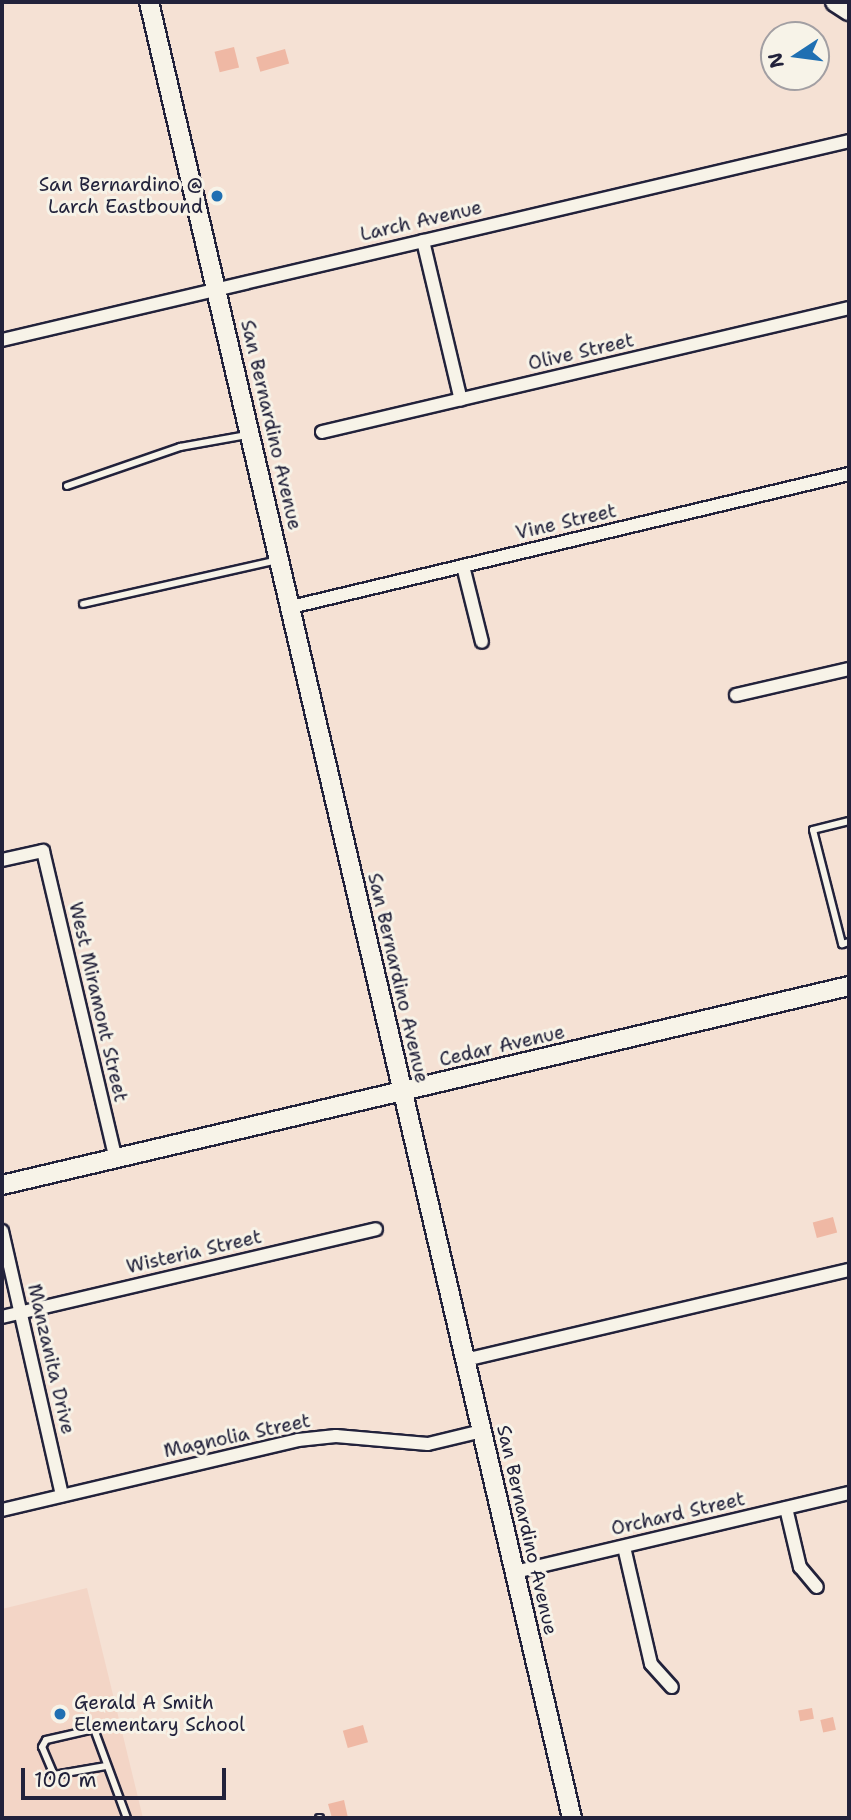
<!DOCTYPE html>
<style>
body{margin:0}
#map{position:relative;width:851px;height:1820px;overflow:hidden;background:#f5e1d4;font-family:"Shantell Sans",sans-serif}
div>[style]{position:absolute}
.built>*{inset:0;background:#f3d5c6}
.building>*{inset:0;background:#efb8a4;transform-origin:0 0}
.roads{filter:drop-shadow(2px 0 #22223b) drop-shadow(-2px 0 #22223b) drop-shadow(0 2px #22223b) drop-shadow(0 -2px #22223b)}
.service>*{height:6px;margin:-3px;padding:0 3px;transform-origin:3px;border-radius:3px;background:#f7f3e8}
.minor>*{height:12px;margin:-6px;padding:0 6px;transform-origin:6px;border-radius:6px;background:#f7f3e8}
.secondary>*{height:18px;margin:-9px;padding:0 9px;transform-origin:9px;border-radius:9px;background:#f7f3e8}
.dots>*{width:19px;height:19px;translate:-50% -50%;box-sizing:border-box;border:4px solid #f7f3e8;border-radius:50%}
span{translate:-50% -50%;white-space:nowrap;text-align:center;line-height:1.15;-webkit-text-stroke:6px #f7f3e8;paint-order:stroke}
.poi-label{font-size:19px;color:#22223b}
.right{translate:-100% -50%;text-align:right}
.left{translate:0 -50%;text-align:left}
.street-label{font-size:19px;color:#22223b}
.frame{position:absolute;inset:0;border:4px solid #22223b;pointer-events:none}
.north{position:absolute;left:760px;top:21px;width:70px;height:70px;box-sizing:border-box;background:#f7f3e8;border:2px solid #a29fa3;border-radius:50%;rotate:257deg;font-size:19px;font-weight:700;line-height:28px;text-align:center;color:#22223b}
.north::after{content:'';display:block;margin:auto;width:24px;height:32px;background:#1f6fb2;clip-path:polygon(50% 0,100% 100%,50% 72%,0 100%)}
.scale{position:absolute;left:21px;top:1768px;width:205px;height:32px;box-sizing:border-box;border:4px solid #22223b;border-top:0;padding-left:9px;font-size:21px;line-height:24px;white-space:nowrap;color:#22223b;-webkit-text-stroke:5px #f7f3e8;paint-order:stroke}
</style>
<div id="map">
<div class="built">
<div style="clip-path:polygon(87px 1588px,143px 1818px,2px 1818px,2px 1609px)"></div>
</div>
<div class="building">
<div style="left:234px;top:47px;width:21px;height:20px;rotate:76deg"></div>
<div style="left:285px;top:49px;width:15px;height:30px;rotate:74deg"></div>
<div style="left:833px;top:1217px;width:16px;height:21px;rotate:75deg"></div>
<div style="left:812px;top:1708px;width:11px;height:14px;rotate:80deg"></div>
<div style="left:833px;top:1717px;width:13px;height:13px;rotate:77deg"></div>
<div style="left:363px;top:1725px;width:18px;height:21px;rotate:74deg"></div>
<div style="clip-path:polygon(344px 1800px,348px 1818px,332px 1818px,328px 1804px)"></div>
</div>
<div class="roads">
<div class="service">
<div style="left:67px;top:486px;width:120px;rotate:-19deg"></div>
<div style="left:180px;top:447px;width:68px;rotate:-10.2deg"></div>
<div style="left:83px;top:604px;width:201px;rotate:-12.7deg"></div>
<div style="left:849px;top:821px;width:37px;rotate:166deg"></div>
<div style="left:813px;top:830px;width:118px;rotate:75.7deg"></div>
<div style="left:842px;top:944px;width:7px;rotate:-16deg"></div>
<div style="left:106px;top:1766px;width:53px;rotate:170.2deg"></div>
<div style="left:54px;top:1775px;width:30px;rotate:-113deg"></div>
<div style="left:42px;top:1747px;width:8px;rotate:-60deg"></div>
<div style="left:46px;top:1740px;width:49px;rotate:-12.9deg"></div>
<div style="left:94px;top:1729px;width:95px;rotate:69.7deg"></div>
<div style="left:319px;top:1818px;width:1px"></div>
</div>
<div class="minor">
<div style="left:423px;top:241px;width:163px;rotate:76.6deg"></div>
<div style="left:2px;top:340px;width:870px;rotate:-13.22deg"></div>
<div style="left:322px;top:432px;width:541px;rotate:-13.24deg"></div>
<div style="left:463px;top:566px;width:78px;rotate:76deg"></div>
<div style="left:291px;top:607px;width:574px;rotate:-13.41deg"></div>
<div style="left:736px;top:695px;width:116px;rotate:-13deg"></div>
<div style="left:2px;top:860px;width:42px;rotate:-12.4deg"></div>
<div style="left:43px;top:851px;width:318px;rotate:76.7deg"></div>
<div style="left:2px;top:1231px;width:271px;rotate:77.2deg"></div>
<div style="left:2px;top:1317px;width:384px;rotate:-13.2deg"></div>
<div style="left:465px;top:1360px;width:394px;rotate:-13.2deg"></div>
<div style="left:786px;top:1508px;width:61px;rotate:76.7deg"></div>
<div style="left:800px;top:1567px;width:26px;rotate:50deg"></div>
<div style="left:2px;top:1510px;width:304px;rotate:-13.3deg"></div>
<div style="left:298px;top:1440px;width:38px;rotate:-6deg"></div>
<div style="left:336px;top:1436px;width:92px;rotate:5deg"></div>
<div style="left:428px;top:1444px;width:56px;rotate:-13.5deg"></div>
<div style="left:624px;top:1547px;width:120px;rotate:77deg"></div>
<div style="left:651px;top:1664px;width:31px;rotate:48deg"></div>
<div style="left:515px;top:1572px;width:343px;rotate:-13.3deg"></div>
</div>
<div class="secondary">
<div style="left:149px;top:2px;width:1865px;rotate:76.89deg"></div>
<div style="left:835px;top:2px;width:17px;rotate:33deg"></div>
<div style="left:2px;top:1185px;width:870px;rotate:-13.22deg"></div>
</div>
</div>
<div class="dots">
<div style="left:217px;top:196px;background:#1f6fb2"></div>
<div style="left:60px;top:1714px;background:#1f6fb2"></div>
</div>
<div class="poi-label">
<span class="right" style="left:203px;top:196px">San Bernardino @<br>Larch Eastbound</span>
<span class="left" style="left:74px;top:1714px">Gerald A Smith<br>Elementary School</span>
</div>
<div class="street-label">
<span style="left:421px;top:221px;rotate:-13deg">Larch Avenue</span>
<span style="left:581px;top:352px;rotate:-13deg">Olive Street</span>
<span style="left:271px;top:425px;rotate:77deg">San Bernardino Avenue</span>
<span style="left:566px;top:522px;rotate:-13deg">Vine Street</span>
<span style="left:398px;top:978px;rotate:77deg">San Bernardino Avenue</span>
<span style="left:98px;top:1002px;rotate:77deg">West Miramont Street</span>
<span style="left:502px;top:1046px;rotate:-13deg">Cedar Avenue</span>
<span style="left:194px;top:1252px;rotate:-13deg">Wisteria Street</span>
<span style="left:51px;top:1359px;rotate:77deg">Manzanita Drive</span>
<span style="left:237px;top:1436px;rotate:-12deg">Magnolia Street</span>
<span style="left:678px;top:1514px;rotate:-13deg">Orchard Street</span>
<span style="left:527px;top:1530px;rotate:77deg">San Bernardino Avenue</span>
</div>
<div class="frame"></div>
<div class="north">N</div>
<div class="scale">100 m</div>
</div>
